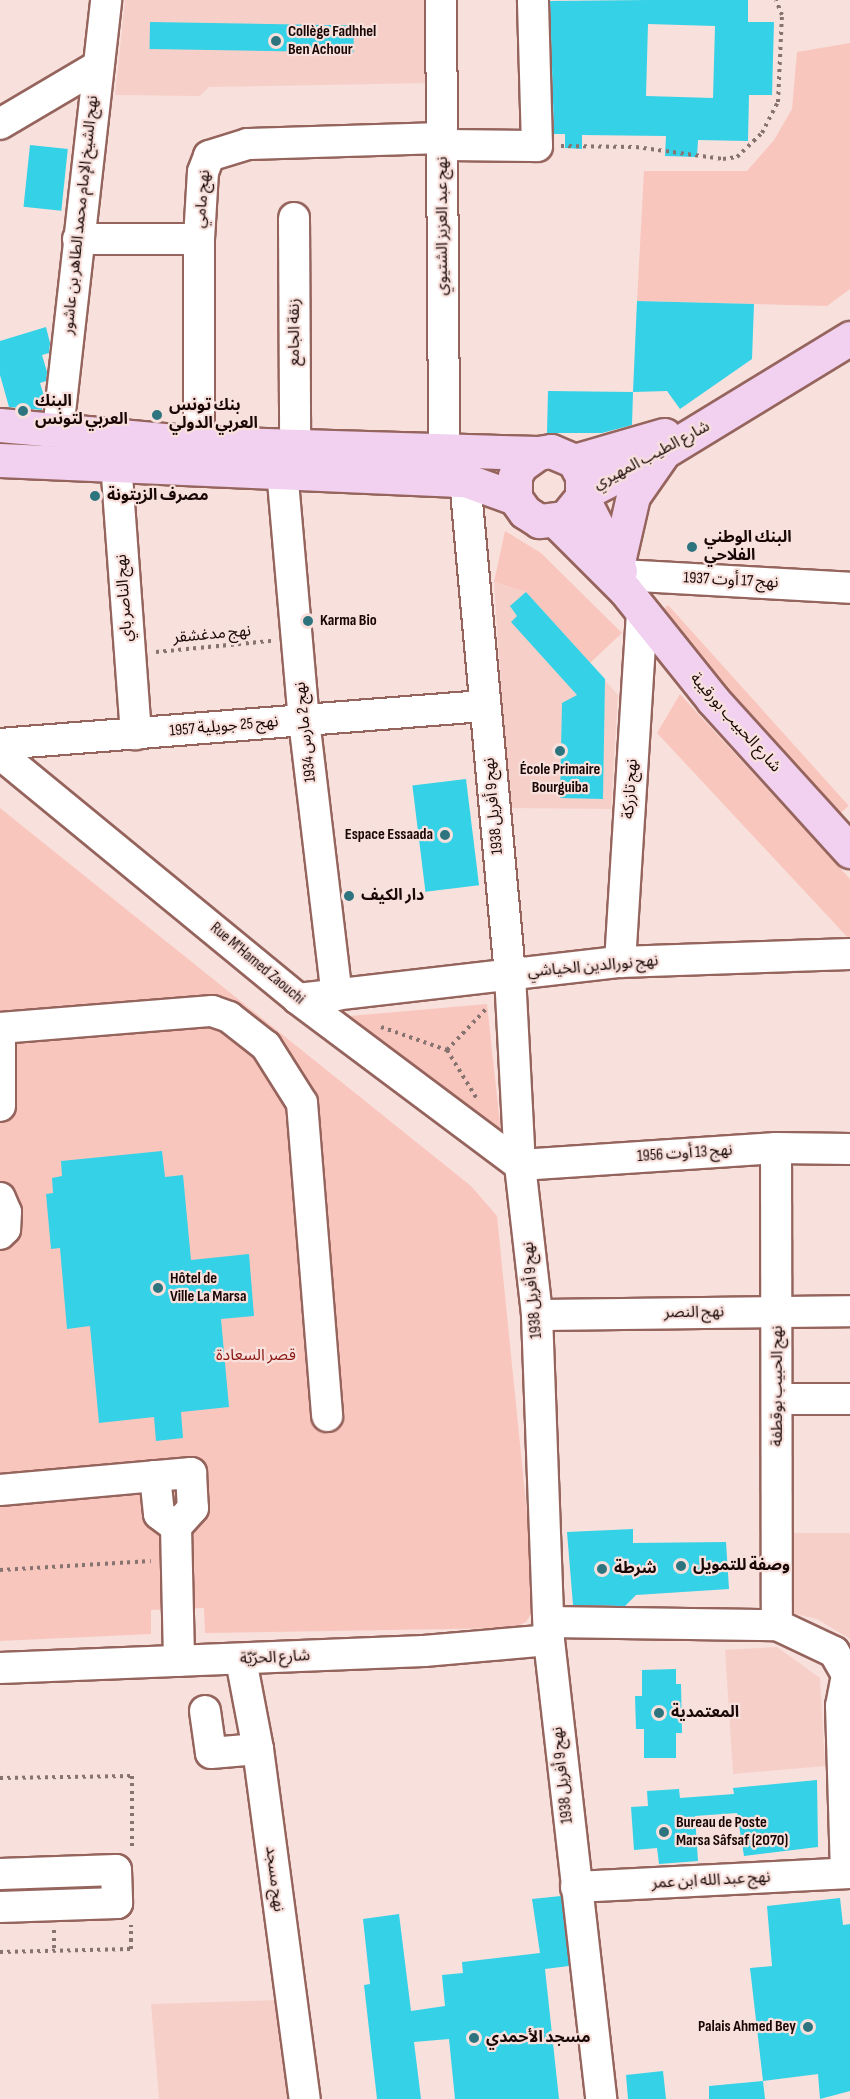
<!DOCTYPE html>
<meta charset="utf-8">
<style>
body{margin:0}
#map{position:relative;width:850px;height:2099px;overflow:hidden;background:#f8e0dc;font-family:"Sofia Sans Condensed","Noto Sans Arabic",sans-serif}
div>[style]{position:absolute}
.built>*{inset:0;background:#f7cfc9}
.green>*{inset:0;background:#f9c6be;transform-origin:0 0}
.building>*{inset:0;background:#34d1e7;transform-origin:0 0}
.path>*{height:4px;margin-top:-2px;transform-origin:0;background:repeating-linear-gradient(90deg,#877370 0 3px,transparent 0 7.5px)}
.roads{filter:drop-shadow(2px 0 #95645d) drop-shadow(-2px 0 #95645d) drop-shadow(0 2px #95645d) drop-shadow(0 -2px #95645d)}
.minor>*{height:30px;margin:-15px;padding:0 15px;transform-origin:15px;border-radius:15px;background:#fff}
.major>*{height:33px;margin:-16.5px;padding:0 16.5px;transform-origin:16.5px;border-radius:16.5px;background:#f1d1ef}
.dots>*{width:16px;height:16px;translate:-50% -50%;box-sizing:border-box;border:3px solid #f8e0dc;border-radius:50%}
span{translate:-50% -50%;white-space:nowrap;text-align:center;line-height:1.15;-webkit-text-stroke:4.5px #f8e0dc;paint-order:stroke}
.poi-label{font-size:16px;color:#180705;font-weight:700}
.left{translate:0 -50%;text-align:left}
.right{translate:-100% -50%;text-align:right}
.street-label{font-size:16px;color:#180705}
.park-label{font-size:16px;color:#891610}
</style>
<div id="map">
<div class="built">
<div style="clip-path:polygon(125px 0,430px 0,433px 83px,209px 87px,200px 96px,115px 95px)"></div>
<div style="clip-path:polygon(494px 582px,526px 592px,618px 695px,611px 809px,509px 808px)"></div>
<div style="clip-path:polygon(794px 1533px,850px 1533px,850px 1639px,817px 1619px,791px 1613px)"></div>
<div style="clip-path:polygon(777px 1647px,820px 1678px,825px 1766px,733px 1774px,725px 1650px)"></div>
<div style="clip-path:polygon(282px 2000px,295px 2099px,159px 2099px,151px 2004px)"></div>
</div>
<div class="green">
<div style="clip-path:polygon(850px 43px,850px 289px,827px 306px,637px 301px,644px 171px,747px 171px,774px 140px,792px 109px,797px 52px)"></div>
<div style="clip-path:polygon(505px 531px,541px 553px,622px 633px,590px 663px,526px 592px,494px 582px)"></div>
<div style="left:668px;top:605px;width:270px;height:24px;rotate:48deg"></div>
<div style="clip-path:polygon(680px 694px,850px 879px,850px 940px,657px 733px)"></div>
<div style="clip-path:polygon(0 808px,471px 1186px,497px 1216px,535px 1593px,535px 1608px,526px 1622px,513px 1628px,205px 1633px,204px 1608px,151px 1610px,151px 1634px,0 1641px)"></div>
<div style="clip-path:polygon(487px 1004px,502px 1142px,350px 1016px)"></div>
</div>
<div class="building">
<div style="clip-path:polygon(evenodd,648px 0,748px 0,748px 22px,774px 22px,772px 95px,749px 95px,748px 141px,698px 140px,697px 157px,665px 156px,666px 136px,582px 135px,582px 149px,565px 148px,565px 134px,554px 134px,550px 1px,648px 0,648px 24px,715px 26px,713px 98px,646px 96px,648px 24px)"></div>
<div style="left:150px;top:22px;width:204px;height:27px;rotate:1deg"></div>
<div style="left:30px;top:145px;width:38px;height:62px;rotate:6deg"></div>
<div style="clip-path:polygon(637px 301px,754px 304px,752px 359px,680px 409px,667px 391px,633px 392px)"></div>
<div style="clip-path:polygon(46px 327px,50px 343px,49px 353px,42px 355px,47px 372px,46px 381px,40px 383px,44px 396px,42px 410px,9px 407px,0 375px,0 341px)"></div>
<div style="clip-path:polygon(548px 391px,633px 392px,632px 425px,602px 433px,547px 433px)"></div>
<div style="clip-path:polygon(526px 592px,605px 679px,603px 799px,560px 798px,562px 703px,577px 695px,511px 622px,517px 616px,510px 606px)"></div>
<div style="left:466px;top:779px;width:107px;height:54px;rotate:83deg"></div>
<div style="clip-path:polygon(162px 1151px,165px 1177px,183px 1175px,191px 1260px,249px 1254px,254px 1316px,221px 1319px,229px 1407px,181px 1412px,183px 1438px,156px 1441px,154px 1417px,99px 1423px,90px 1326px,67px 1329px,60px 1248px,51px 1249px,46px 1194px,53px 1193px,52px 1178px,62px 1176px,61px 1161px)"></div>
<div style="clip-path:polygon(633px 1529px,633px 1543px,726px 1542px,729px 1589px,636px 1595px,625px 1606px,573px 1605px,567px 1532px)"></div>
<div style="clip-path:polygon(676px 1669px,676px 1684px,681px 1684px,682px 1733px,676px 1733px,676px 1758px,644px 1758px,644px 1729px,636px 1729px,635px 1696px,642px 1696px,642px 1670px)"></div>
<div style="clip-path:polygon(817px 1780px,818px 1847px,744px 1856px,737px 1813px,695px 1816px,698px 1861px,659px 1864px,657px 1848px,634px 1850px,631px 1807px,648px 1806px,647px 1791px,679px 1789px,680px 1798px,734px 1794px,733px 1788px)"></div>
<div style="clip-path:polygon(561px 1896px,569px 1966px,545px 1969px,559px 2099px,455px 2099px,449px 2039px,414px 2042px,421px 2099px,377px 2099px,364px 1985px,370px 1984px,363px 1919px,399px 1914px,411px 2011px,445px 2006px,442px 1975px,463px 1973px,462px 1962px,540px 1953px,532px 1899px)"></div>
<div style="clip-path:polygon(840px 1898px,843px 1925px,850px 1924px,850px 2091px,820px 2099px,818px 2074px,763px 2081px,750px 1968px,772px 1966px,767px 1906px)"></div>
<div style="clip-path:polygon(663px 2071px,666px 2099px,628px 2099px,626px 2075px)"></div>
<div style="clip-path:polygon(763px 2081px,765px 2099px,709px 2099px,709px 2086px)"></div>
</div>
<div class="path">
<div style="left:561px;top:146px;width:75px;rotate:0.8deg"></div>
<div style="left:636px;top:147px;width:88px;rotate:7.9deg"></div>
<div style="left:723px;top:159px;width:14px;rotate:-8deg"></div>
<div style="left:737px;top:157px;width:35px;rotate:-44deg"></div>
<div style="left:762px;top:133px;width:35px;rotate:-63deg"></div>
<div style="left:778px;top:102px;width:87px;rotate:-87.4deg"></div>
<div style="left:782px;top:15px;width:16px;rotate:-112deg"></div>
<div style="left:156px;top:652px;width:116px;rotate:-5.5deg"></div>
<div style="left:381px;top:1027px;width:70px;rotate:19.2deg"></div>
<div style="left:447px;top:1050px;width:57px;rotate:58.5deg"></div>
<div style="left:447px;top:1050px;width:57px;rotate:-46.4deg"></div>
<div style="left:0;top:1570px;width:151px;rotate:-3.4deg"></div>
<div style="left:0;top:1778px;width:132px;rotate:-0.9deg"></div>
<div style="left:132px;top:1776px;width:75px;rotate:90deg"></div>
<div style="left:54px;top:1930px;width:21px;rotate:90deg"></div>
<div style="left:0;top:1952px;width:131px;rotate:-1.3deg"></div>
<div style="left:131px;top:1949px;width:24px;rotate:-90deg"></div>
</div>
<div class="roads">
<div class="minor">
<div style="left:441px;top:0;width:451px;rotate:89.6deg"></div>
<div style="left:0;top:124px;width:114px;rotate:-30.6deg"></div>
<div style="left:443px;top:145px;width:94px;rotate:0.6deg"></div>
<div style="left:537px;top:146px;width:146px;rotate:-91.6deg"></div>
<div style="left:294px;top:218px;width:227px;rotate:89.7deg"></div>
<div style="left:78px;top:239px;width:121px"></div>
<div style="left:58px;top:430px;width:433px;rotate:-83.6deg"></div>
<div style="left:199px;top:443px;width:204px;rotate:-90deg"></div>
<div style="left:199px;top:239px;width:67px;rotate:-86.6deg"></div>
<div style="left:203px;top:172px;width:17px;rotate:-69deg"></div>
<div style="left:209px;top:156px;width:41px;rotate:-17.1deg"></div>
<div style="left:248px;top:144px;width:195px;rotate:-1.8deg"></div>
<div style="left:116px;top:462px;width:273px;rotate:85.8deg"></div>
<div style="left:282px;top:470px;width:251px;rotate:85deg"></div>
<div style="left:304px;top:720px;width:277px;rotate:83.2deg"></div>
<div style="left:465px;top:480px;width:497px;rotate:84.8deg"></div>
<div style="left:510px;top:975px;width:190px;rotate:87deg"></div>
<div style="left:520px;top:1165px;width:151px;rotate:83.5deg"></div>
<div style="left:537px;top:1315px;width:325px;rotate:87.9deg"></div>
<div style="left:549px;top:1640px;width:462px;rotate:83.5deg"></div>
<div style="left:614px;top:580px;width:9px;rotate:-36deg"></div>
<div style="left:621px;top:575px;width:229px;rotate:3.2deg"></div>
<div style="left:0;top:744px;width:486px;rotate:-4.5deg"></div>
<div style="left:0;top:754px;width:386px;rotate:39.4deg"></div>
<div style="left:298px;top:999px;width:277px;rotate:36.8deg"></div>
<div style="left:520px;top:1165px;width:257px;rotate:-3.8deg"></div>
<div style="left:776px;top:1148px;width:74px;rotate:0.8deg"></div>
<div style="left:620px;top:962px;width:348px;rotate:-86.4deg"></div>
<div style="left:298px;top:999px;width:324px;rotate:-6.6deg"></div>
<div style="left:620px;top:962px;width:230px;rotate:-2deg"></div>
<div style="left:0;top:1028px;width:213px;rotate:-4.6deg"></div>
<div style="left:212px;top:1011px;width:18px;rotate:19deg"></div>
<div style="left:229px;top:1017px;width:47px;rotate:38.1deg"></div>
<div style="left:266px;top:1046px;width:67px;rotate:57.7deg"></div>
<div style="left:302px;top:1103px;width:314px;rotate:85.4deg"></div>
<div style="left:0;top:1033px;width:73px;rotate:90deg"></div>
<div style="left:776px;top:1148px;width:477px;rotate:89.9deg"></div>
<div style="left:0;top:1198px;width:15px;rotate:67deg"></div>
<div style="left:6px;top:1212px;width:17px;rotate:93deg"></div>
<div style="left:5px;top:1229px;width:7px;rotate:135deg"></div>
<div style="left:537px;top:1315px;width:313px;rotate:-0.7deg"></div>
<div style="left:778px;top:1399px;width:72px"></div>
<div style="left:155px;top:1476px;width:38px;rotate:84deg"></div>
<div style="left:159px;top:1514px;width:21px;rotate:37deg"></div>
<div style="left:0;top:1490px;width:192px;rotate:-5.1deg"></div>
<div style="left:191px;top:1473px;width:35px;rotate:87deg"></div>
<div style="left:193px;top:1508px;width:25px;rotate:132deg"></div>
<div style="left:176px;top:1527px;width:134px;rotate:88.7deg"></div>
<div style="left:549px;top:1622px;width:228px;rotate:0.8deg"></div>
<div style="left:777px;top:1625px;width:63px;rotate:25.3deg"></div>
<div style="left:834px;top:1652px;width:32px;rotate:60deg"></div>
<div style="left:241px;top:1660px;width:91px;rotate:79.2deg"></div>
<div style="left:258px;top:1749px;width:353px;rotate:82.4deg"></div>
<div style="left:0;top:1668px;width:424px;rotate:-2.3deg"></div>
<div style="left:424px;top:1651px;width:125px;rotate:-5deg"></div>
<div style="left:205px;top:1711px;width:42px;rotate:81.9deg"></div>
<div style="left:211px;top:1753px;width:47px;rotate:-4.9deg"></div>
<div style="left:846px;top:1873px;width:167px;rotate:-91.7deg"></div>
<div style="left:841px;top:1706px;width:33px;rotate:-79deg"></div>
<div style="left:0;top:1874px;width:116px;rotate:-2deg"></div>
<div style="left:116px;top:1870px;width:33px;rotate:88deg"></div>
<div style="left:117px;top:1903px;width:117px;rotate:178deg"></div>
<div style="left:576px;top:1887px;width:274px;rotate:-2.9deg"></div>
</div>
<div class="major">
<div style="left:0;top:425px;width:200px;rotate:5.2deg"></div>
<div style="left:199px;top:443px;width:339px;rotate:1.7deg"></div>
<div style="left:0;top:460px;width:465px;rotate:2.5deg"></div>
<div style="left:465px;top:480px;width:53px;rotate:19.8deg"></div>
<div style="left:574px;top:461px;width:94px;rotate:-16.1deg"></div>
<div style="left:584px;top:493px;width:91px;rotate:-27.4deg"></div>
<div style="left:665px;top:451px;width:217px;rotate:-31.4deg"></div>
<div style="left:582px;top:497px;width:27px;rotate:129deg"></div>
<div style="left:565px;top:518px;width:26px;rotate:173deg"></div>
<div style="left:539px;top:521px;width:17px;rotate:-147deg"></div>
<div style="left:525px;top:512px;width:17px;rotate:-126deg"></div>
<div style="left:515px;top:498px;width:22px;rotate:-90deg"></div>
<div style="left:515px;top:476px;width:11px;rotate:-63deg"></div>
<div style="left:520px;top:466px;width:22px;rotate:-36deg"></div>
<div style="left:538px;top:453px;width:13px;rotate:-9deg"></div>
<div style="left:551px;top:451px;width:25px;rotate:23deg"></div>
<div style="left:574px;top:461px;width:17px;rotate:62deg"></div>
<div style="left:582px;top:476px;width:21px;rotate:90deg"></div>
<div style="left:582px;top:497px;width:83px;rotate:62.8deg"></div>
<div style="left:556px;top:521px;width:98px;rotate:45deg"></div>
<div style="left:625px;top:590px;width:141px;rotate:51.3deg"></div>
<div style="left:713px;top:700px;width:204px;rotate:47.8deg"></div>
<div style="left:617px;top:566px;width:72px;rotate:-77.1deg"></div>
<div style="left:633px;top:496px;width:49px;rotate:-55deg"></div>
</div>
</div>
<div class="dots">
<div style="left:276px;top:41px;background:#2d747f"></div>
<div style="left:23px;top:411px;background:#2d747f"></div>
<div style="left:157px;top:415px;background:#2d747f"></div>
<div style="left:95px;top:496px;background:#2d747f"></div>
<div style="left:692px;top:547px;background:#2d747f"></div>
<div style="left:308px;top:621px;background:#2d747f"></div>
<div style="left:560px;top:751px;background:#2d747f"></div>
<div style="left:445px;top:835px;background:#2d747f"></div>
<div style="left:349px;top:896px;background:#2d747f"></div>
<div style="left:158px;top:1288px;background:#2d747f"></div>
<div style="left:681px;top:1566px;background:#2d747f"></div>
<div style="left:602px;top:1569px;background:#2d747f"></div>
<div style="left:659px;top:1713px;background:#2d747f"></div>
<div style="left:664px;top:1832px;background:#2d747f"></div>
<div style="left:808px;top:2027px;background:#2d747f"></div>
<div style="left:474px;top:2038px;background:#2d747f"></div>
</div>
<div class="poi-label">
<span class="left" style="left:288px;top:41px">Collège Fadhhel<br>Ben Achour</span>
<span class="left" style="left:35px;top:411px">البنك<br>العربي لتونس</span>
<span class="left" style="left:169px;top:415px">بنك تونس<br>العربي الدولي</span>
<span class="left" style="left:107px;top:496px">مصرف الزيتونة</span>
<span class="left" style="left:704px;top:547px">البنك الوطني<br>الفلاحي</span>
<span class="left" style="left:320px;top:621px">Karma Bio</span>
<span style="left:560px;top:779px">École Primaire<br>Bourguiba</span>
<span class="right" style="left:433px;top:835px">Espace Essaada</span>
<span class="left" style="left:361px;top:896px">دار الكيف</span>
<span class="left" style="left:170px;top:1288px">Hôtel de<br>Ville La Marsa</span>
<span class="left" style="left:693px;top:1566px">وصفة للتمويل</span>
<span class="left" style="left:614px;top:1569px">شرطة</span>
<span class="left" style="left:671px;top:1713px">المعتمدية</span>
<span class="left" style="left:676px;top:1832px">Bureau de Poste<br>Marsa Sâfsaf (2070)</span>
<span class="right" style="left:796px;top:2027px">Palais Ahmed Bey</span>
<span class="left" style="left:486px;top:2038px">مسجد الأحمدي</span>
</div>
<div class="street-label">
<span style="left:203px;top:199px;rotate:-85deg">نهج مامي</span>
<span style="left:81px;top:215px;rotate:-84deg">نهج الشيخ الإمام محمد الطاهر بن عاشور</span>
<span style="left:443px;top:226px;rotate:-90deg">نهج عبد العزيز الشتيوي</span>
<span style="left:295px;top:332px;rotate:-90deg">زنقة الجامع</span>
<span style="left:652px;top:456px;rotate:-28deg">شارع الطيب المهيري</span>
<span style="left:731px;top:581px;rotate:3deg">نهج 17 أوت 1937</span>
<span style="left:125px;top:598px;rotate:-94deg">نهج الناصر باي</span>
<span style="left:212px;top:635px;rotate:-5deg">نهج مدغشقر</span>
<span style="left:735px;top:723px;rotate:48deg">شارع الحبيب بورقيبة</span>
<span style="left:224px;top:727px;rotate:-5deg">نهج 25 جويلية 1957</span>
<span style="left:306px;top:732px;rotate:-96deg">نهج 2 مارس 1934</span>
<span style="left:631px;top:789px;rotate:-86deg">نهج تازركة</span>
<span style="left:494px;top:806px;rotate:-95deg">نهج 9 أفريل 1938</span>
<span style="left:257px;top:964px;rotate:40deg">Rue M'Hamed Zaouchi</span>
<span style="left:593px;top:967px;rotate:-5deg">نهج نورالدين الخياشي</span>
<span style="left:685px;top:1154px;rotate:-4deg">نهج 13 أوت 1956</span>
<span style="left:533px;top:1290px;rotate:-95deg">نهج 9 أفريل 1938</span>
<span style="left:694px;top:1313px;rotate:-1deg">نهج النصر</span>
<span style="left:778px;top:1386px;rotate:-90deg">نهج الحبيب بوقطفة</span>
<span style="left:275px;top:1658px;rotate:-3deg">شارع الحرّيّة</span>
<span style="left:563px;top:1775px;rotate:-96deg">نهج 9 أفريل 1938</span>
<span style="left:274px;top:1879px;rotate:83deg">نهج مسجد</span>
<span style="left:711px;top:1881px;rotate:-3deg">نهج عبد الله ابن عمر</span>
</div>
<div class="park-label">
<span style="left:256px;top:1356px">قصر السعادة</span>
</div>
</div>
